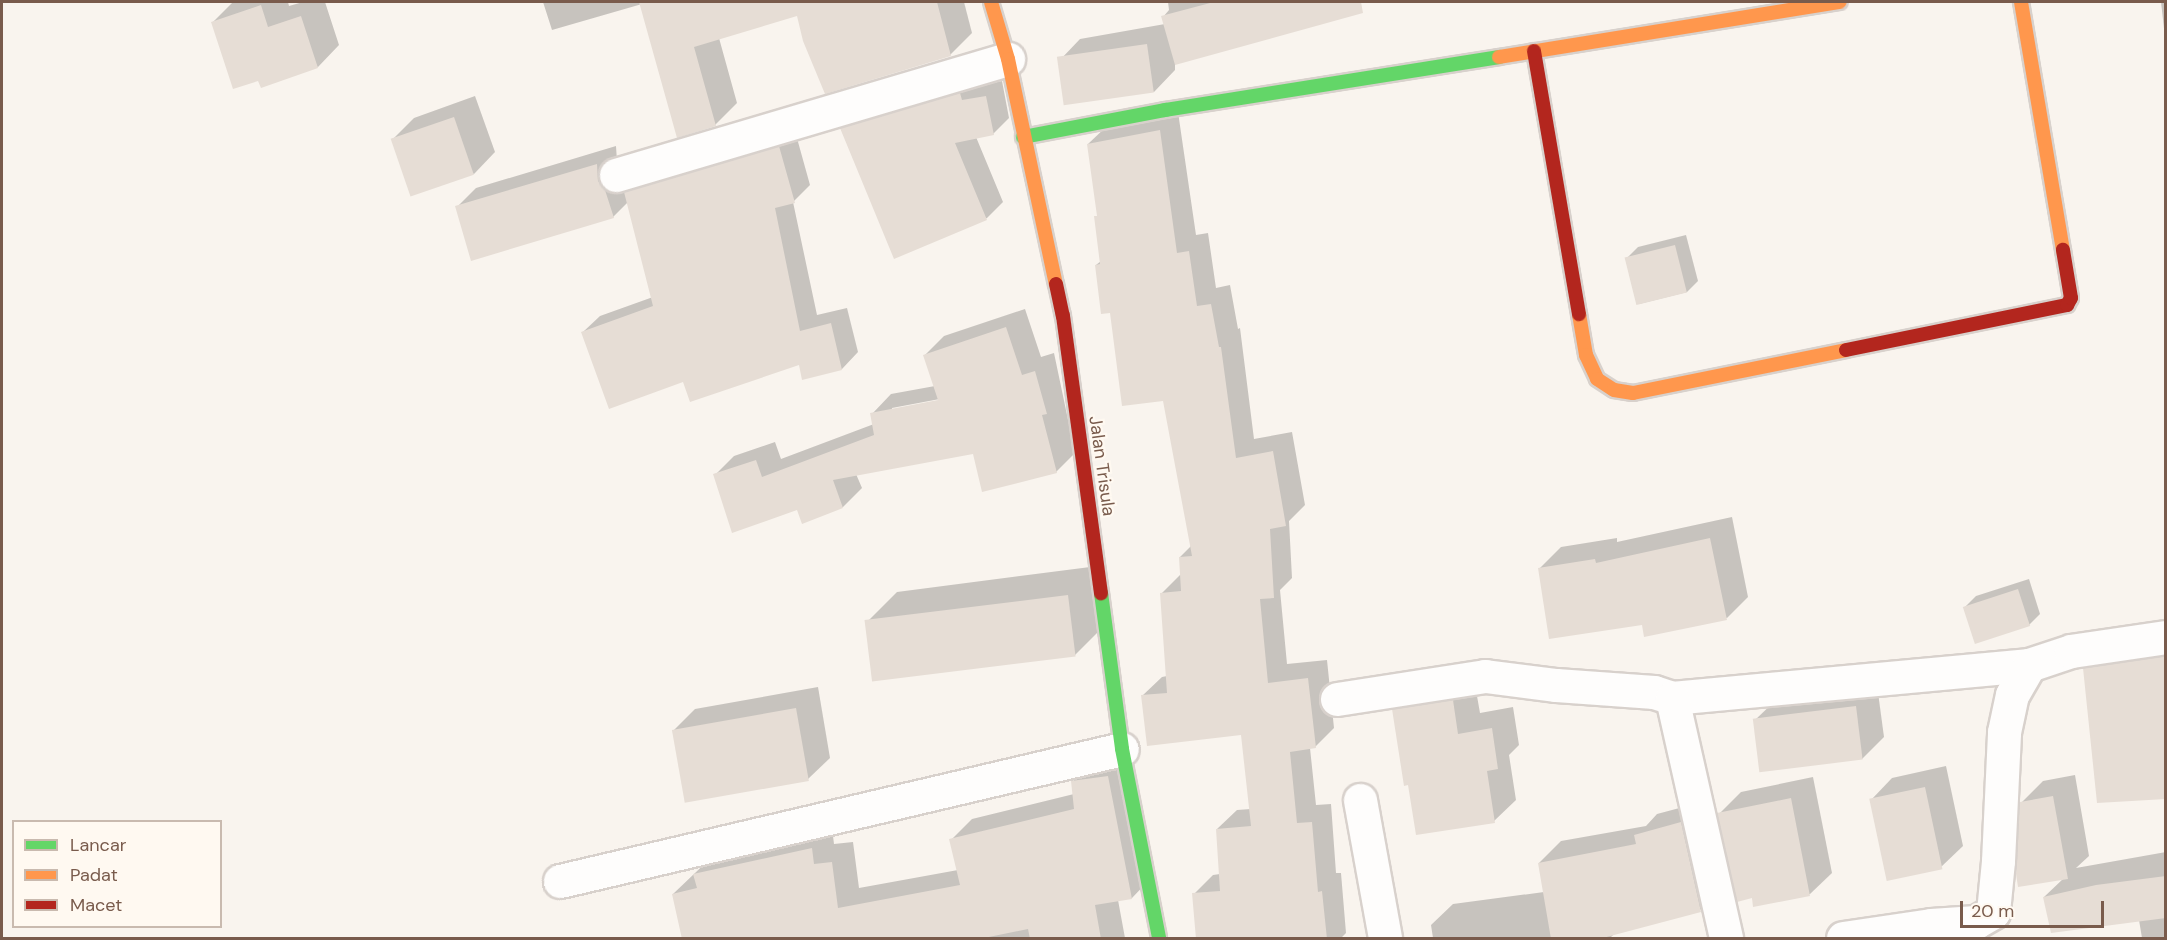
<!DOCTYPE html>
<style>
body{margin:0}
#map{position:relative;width:2167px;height:940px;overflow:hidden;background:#f9f4ee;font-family:"DM Sans",sans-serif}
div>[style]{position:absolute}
.shadow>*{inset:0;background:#0003}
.building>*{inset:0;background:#e6ddd5;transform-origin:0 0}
.roads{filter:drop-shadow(2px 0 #d8d1cc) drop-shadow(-2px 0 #d8d1cc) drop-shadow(0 2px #d8d1cc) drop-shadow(0 -2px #d8d1cc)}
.street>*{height:33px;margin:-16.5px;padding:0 16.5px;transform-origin:16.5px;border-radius:16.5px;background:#fefdfc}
.fast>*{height:14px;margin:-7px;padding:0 7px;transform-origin:7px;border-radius:7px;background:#63d668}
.slow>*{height:14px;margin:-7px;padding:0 7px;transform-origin:7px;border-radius:7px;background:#ff974d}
.jam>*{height:14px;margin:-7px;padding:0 7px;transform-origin:7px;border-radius:7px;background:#b3261e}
span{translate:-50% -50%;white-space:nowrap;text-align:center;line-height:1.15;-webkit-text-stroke:4.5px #fff9f1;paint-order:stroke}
.street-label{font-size:18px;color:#795b4c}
.frame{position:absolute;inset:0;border:3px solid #795b4c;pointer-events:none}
.legend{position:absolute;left:12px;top:820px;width:210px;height:108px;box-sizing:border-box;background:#fff9f1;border:2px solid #c9baaf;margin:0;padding:8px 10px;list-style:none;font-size:18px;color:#795b4c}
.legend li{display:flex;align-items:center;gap:12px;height:30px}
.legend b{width:30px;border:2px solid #c9baaf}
.scale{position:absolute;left:1960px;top:901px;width:144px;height:27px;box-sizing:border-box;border:3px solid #795b4c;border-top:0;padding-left:8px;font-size:18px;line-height:21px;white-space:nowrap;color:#795b4c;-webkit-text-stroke:4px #fff9f1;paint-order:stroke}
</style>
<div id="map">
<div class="shadow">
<div style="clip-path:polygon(233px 2px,288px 2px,289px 6px,303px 2px,325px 2px,339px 45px,318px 67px,212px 23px)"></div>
<div style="clip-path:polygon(543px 2px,766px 2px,768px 8px,719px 38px,737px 103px,715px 125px,642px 4px,552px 30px)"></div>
<div style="clip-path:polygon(788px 2px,964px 2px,972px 33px,950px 55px,794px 15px)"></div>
<div style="clip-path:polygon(1168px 2px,1332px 2px,1333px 5px,1312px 26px,1175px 64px,1175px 70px,1154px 92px,1059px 61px,1080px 39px,1165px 24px,1163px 17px,1169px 10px)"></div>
<div style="clip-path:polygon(2161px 2px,2166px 2px,2166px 46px)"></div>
<div style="clip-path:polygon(1002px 81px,1009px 118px,993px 134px,976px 137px,1003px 202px,987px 218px,895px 257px,841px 129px,858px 112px)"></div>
<div style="clip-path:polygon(475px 96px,495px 152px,474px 174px,392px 140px,414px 118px)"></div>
<div style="clip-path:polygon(1178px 112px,1196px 235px,1208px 233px,1216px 288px,1230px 285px,1238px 329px,1240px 328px,1254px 439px,1292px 432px,1305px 505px,1289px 521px,1292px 578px,1280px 590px,1287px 664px,1327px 660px,1334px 728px,1315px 747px,1310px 748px,1316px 805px,1331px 804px,1336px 873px,1341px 873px,1346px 933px,1341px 938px,1198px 938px,1194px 894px,1213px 875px,1220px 874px,1217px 829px,1237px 810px,1251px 809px,1242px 734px,1142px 696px,1162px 677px,1167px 676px,1162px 593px,1181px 574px,1180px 557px,1191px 546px,1164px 399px,1111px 311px,1096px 265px,1101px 261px,1096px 217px,1099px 214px,1088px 144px,1108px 125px)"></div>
<div style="clip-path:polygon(795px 131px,810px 185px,793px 202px,817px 315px,847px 308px,858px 352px,842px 369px,800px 363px,684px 380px,583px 332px,600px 316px,653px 297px,628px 202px,613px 217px,457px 207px,476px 188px,616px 146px,617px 161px,624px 170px,630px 189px,642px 176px)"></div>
<div style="clip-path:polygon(1686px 235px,1698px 281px,1687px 292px,1639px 304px,1627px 258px,1638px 247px)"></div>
<div style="clip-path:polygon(evenodd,1025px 309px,1041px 357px,1054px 353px,1075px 453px,1056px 472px,974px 453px,856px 474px,862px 488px,843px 507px,798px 508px,715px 475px,734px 456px,775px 442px,781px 459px,874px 424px,872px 414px,891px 394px,935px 386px,925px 355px,944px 336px,1025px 309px,945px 398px,946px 400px,892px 411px,892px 408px,945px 398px)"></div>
<div style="clip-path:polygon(1732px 517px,1748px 597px,1727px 618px,1539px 569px,1561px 547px,1617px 538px,1617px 542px)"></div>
<div style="clip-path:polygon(1098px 566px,1106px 624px,1075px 655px,867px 622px,897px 592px)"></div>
<div style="clip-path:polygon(2029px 579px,2040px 614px,2029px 625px,1965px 607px,1976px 596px)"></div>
<div style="clip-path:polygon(2166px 639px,2166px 798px,2085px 669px,2106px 647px)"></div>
<div style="clip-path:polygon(1474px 679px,1480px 713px,1513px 707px,1519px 745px,1509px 755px,1516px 800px,1494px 821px,1410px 784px,1394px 710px,1415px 688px)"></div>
<div style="clip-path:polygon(1877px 685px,1884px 737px,1862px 759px,1755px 720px,1777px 699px)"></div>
<div style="clip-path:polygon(818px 687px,830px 758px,808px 779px,673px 731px,695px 709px)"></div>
<div style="clip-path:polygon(1129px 756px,1152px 877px,1132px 898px,1118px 900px,1125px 938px,982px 938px,982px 936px,673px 894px,716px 853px,832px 828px,834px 844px,853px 842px,859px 888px,958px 870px,951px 840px,972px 819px,1074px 794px,1072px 782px,1093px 761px)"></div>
<div style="clip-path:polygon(1946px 766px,1963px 846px,1941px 867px,1871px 800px,1892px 778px)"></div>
<div style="clip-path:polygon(2075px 775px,2089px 856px,2076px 868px,2166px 852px,2166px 938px,2142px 938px,2139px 920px,2044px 897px,2064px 878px,2021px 803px,2043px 781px)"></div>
<div style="clip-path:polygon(1813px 777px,1832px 873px,1810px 894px,1755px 905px,1719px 814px,1741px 792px)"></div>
<div style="clip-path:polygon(1702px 802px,1722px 889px,1700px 910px,1616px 932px,1610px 938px,1433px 938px,1431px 925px,1453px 904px,1544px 892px,1539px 863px,1561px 841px,1646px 826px,1657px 814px)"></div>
</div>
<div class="building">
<div style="clip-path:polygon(639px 2px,937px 2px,951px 56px,825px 94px,803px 41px,797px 16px,694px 47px,716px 126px,677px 138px)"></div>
<div style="clip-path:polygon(1214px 2px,1361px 2px,1363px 13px,1175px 65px,1161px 16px)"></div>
<div style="clip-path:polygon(261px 5px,268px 27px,301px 16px,318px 68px,261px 88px,258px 81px,233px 89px,211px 22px)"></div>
<div style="left:1147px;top:44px;width:49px;height:91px;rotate:82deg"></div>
<div style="clip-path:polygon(960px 93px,962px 100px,986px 96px,994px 135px,955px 143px,987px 220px,894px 259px,840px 128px)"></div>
<div style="left:454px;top:117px;width:61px;height:67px;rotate:71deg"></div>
<div style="clip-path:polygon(1160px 130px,1177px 253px,1189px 251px,1197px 306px,1211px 304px,1219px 347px,1221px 347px,1236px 458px,1273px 451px,1286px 526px,1270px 529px,1274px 598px,1260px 599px,1268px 683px,1308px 678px,1316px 748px,1290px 752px,1297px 823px,1312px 822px,1318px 892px,1322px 891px,1327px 939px,1196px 939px,1192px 893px,1220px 891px,1216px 829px,1251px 826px,1241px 735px,1147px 746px,1141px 695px,1167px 693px,1160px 593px,1181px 591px,1179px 557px,1192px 556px,1163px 401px,1122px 406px,1110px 313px,1101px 314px,1095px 265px,1100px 264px,1094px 216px,1097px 216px,1087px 144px)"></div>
<div style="clip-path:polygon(779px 146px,795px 203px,775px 208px,800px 331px,831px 323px,842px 370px,802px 380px,799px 365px,690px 402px,683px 382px,609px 409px,581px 332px,653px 306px,624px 192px)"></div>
<div style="clip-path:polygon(597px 164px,598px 181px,605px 190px,614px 218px,471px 261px,455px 206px)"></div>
<div style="left:1675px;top:245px;width:49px;height:52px;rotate:76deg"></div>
<div style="clip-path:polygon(1006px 327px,1022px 375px,1035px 371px,1047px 414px,1042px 415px,1057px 473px,982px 492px,973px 454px,833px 480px,843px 508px,802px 524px,797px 510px,732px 533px,713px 474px,756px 460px,762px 477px,874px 435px,870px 413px,938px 400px,923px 355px)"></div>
<div style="clip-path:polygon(1710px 538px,1727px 620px,1644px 637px,1642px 625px,1549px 639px,1538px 568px,1595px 559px,1596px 563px)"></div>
<div style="left:2018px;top:589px;width:39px;height:58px;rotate:72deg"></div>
<div style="left:1068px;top:595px;width:62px;height:205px;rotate:83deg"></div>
<div style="clip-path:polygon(2166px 656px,2166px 799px,2097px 803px,2083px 668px)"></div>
<div style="clip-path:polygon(1453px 700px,1458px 734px,1492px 728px,1498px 769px,1487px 771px,1495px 823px,1416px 835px,1408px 785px,1404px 786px,1392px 709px)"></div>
<div style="left:1856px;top:706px;width:54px;height:104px;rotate:83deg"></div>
<div style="left:796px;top:708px;width:74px;height:126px;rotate:80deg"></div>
<div style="clip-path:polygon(1108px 776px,1132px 899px,1095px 905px,1101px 939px,1030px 939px,1028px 929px,979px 939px,682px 939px,672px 894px,697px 888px,693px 874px,812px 848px,814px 864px,832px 862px,838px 908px,960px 885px,949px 839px,1074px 809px,1071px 781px)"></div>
<div style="left:1925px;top:787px;width:84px;height:57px;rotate:78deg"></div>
<div style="clip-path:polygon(2053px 796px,2068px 879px,2018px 887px,2016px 874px,2020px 802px)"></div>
<div style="clip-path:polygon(1791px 798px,1810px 896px,1753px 907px,1752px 898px,1737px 902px,1717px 813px)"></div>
<div style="clip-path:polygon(1681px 822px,1701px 912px,1599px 939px,1551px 939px,1538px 863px,1636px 844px,1634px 835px)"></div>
<div style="clip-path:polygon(2166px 876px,2166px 918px,2051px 933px,2043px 897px,2096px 885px)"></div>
</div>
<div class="roads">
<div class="street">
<div style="left:616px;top:175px;width:409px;rotate:-16.5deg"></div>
<div style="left:1672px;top:698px;width:359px;rotate:-5.3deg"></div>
<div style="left:1337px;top:699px;width:150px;rotate:-8.8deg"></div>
<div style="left:1485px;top:676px;width:72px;rotate:7.2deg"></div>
<div style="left:1556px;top:685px;width:98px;rotate:4.1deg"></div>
<div style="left:1654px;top:692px;width:19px;rotate:18deg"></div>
<div style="left:1672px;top:698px;width:246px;rotate:77.3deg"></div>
<div style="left:1360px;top:800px;width:140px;rotate:79.7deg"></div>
<div style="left:560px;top:881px;width:577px;rotate:-13.22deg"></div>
<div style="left:1843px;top:938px;width:89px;rotate:-8.4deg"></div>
<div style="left:1931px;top:925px;width:45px;rotate:-3.8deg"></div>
<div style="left:1976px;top:922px;width:20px;rotate:-30deg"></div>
<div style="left:1993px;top:912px;width:51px;rotate:-84.4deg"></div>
<div style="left:1998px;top:861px;width:129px;rotate:-87.3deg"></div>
<div style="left:2004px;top:732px;width:38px;rotate:-78deg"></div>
<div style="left:2012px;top:695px;width:34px;rotate:-60deg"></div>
<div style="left:2029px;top:665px;width:44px;rotate:-18.4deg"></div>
<div style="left:2071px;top:651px;width:96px;rotate:-8.4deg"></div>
</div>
<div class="fast">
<div style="left:1023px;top:137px;width:145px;rotate:-10.8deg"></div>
<div style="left:1165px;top:110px;width:338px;rotate:-9deg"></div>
<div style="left:1101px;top:593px;width:157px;rotate:82.3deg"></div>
<div style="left:1122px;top:749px;width:193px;rotate:78.9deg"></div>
</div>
<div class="slow">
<div style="left:991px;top:2px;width:59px;rotate:73.4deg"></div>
<div style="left:1008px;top:59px;width:230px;rotate:78deg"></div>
<div style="left:2021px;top:2px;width:252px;rotate:80.4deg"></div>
<div style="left:1499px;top:57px;width:345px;rotate:-9.2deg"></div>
<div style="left:1579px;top:314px;width:42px;rotate:80.3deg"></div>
<div style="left:1586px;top:355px;width:26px;rotate:65deg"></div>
<div style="left:1597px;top:379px;width:20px;rotate:33deg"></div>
<div style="left:1614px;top:390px;width:19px;rotate:9deg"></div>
<div style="left:1633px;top:393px;width:217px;rotate:-11.4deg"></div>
</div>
<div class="jam">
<div style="left:1534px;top:51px;width:267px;rotate:80.3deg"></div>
<div style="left:1056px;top:284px;width:33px;rotate:78deg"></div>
<div style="left:1063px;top:316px;width:280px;rotate:82.2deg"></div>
<div style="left:1846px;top:350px;width:226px;rotate:-11.5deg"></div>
<div style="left:2067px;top:305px;width:8px;rotate:-60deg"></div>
<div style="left:2071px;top:298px;width:49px;rotate:-99.5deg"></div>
</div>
</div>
<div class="street-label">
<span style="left:1102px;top:466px;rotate:82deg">Jalan Trisula</span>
</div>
<div class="frame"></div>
<ul class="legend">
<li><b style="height:8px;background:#63d668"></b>Lancar</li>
<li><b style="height:8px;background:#ff974d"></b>Padat</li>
<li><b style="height:8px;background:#b3261e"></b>Macet</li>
</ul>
<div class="scale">20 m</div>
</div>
